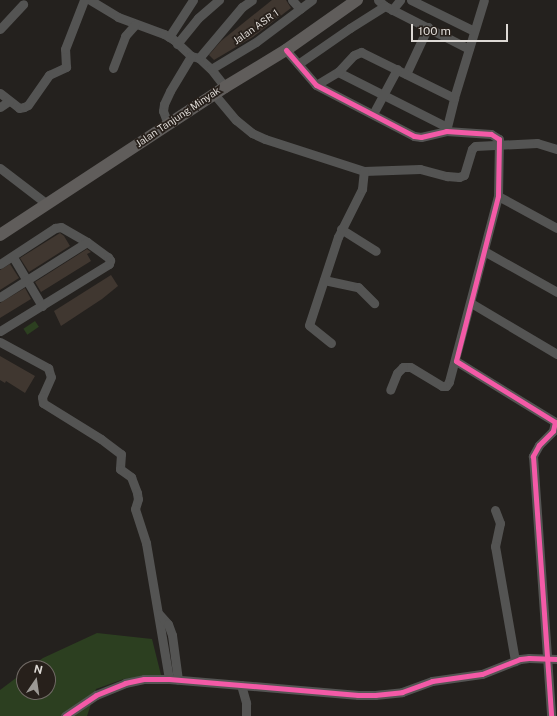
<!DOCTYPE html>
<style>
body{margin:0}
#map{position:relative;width:557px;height:716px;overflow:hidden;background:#24211e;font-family:"Public Sans",sans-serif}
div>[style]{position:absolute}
.green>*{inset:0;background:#2c3f20;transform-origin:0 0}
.building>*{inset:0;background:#403730}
.minor>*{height:9px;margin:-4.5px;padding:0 4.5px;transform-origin:4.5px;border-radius:4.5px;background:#545453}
.major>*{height:12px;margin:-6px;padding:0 6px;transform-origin:6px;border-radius:6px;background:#605d5b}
.cycleway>*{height:5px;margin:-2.5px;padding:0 2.5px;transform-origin:2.5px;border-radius:2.5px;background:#f35aa7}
span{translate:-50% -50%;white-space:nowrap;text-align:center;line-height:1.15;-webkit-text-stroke:3.5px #27201b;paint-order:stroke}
.street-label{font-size:10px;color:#ddd9d5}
.north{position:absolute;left:16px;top:660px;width:40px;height:40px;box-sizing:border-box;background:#27201b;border:1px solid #706a65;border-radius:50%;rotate:13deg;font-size:11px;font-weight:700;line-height:16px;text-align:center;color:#ddd9d5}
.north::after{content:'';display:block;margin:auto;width:14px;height:18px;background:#9c9995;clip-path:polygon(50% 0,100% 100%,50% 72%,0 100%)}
.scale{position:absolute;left:411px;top:24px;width:97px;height:18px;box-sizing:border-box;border:2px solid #ddd9d5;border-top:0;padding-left:5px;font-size:12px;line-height:14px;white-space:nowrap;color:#ddd9d5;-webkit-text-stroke:3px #27201b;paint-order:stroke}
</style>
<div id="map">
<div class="green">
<div style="left:35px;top:321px;width:7px;height:14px;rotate:56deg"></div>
<div style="clip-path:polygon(97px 633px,152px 639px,161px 675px,124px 679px,96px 689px,87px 716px,0 716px,0 690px,24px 672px,24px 692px,48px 692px,48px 668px,29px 668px,43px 658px)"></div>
</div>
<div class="building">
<div style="clip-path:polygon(272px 0,286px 0,291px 8px,253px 37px,214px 60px,209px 55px,221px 41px)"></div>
<div style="clip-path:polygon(60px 233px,64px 236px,70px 246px,29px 272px,20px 258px)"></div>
<div style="clip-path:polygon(87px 249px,91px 252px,87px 254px,91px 261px,41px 292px,35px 282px)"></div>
<div style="clip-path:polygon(10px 264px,19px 278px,0 290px,0 270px)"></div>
<div style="clip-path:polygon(111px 275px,118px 286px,102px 299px,61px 326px,54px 311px)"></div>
<div style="clip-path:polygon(25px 288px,31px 299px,0 318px,0 303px)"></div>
<div style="clip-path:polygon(0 356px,35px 376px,25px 393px,6px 381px,5px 383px,0 380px)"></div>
</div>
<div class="minor">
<div style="left:90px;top:0;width:33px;rotate:31deg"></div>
<div style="left:118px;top:17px;width:49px;rotate:20.3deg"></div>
<div style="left:164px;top:34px;width:12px;rotate:31deg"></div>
<div style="left:174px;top:40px;width:23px;rotate:43deg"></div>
<div style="left:191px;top:56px;width:8px;rotate:14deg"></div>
<div style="left:199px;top:58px;width:16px;rotate:43deg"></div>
<div style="left:211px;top:69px;width:23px;rotate:52deg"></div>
<div style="left:292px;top:0;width:12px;rotate:48deg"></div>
<div style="left:378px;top:0;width:9px;rotate:41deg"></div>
<div style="left:385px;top:6px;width:94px;rotate:27.1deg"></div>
<div style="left:411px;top:0;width:70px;rotate:26.2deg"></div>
<div style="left:392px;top:10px;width:13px;rotate:-51deg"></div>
<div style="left:0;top:29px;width:34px;rotate:-47deg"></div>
<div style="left:169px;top:37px;width:44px;rotate:-57deg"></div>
<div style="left:177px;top:44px;width:33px;rotate:-51deg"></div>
<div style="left:198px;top:18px;width:28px;rotate:-41deg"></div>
<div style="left:286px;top:50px;width:46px;rotate:49.4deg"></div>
<div style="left:316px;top:85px;width:110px;rotate:27.5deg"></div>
<div style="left:414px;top:136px;width:7px;rotate:8deg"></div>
<div style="left:421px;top:137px;width:26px;rotate:-13deg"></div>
<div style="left:446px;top:131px;width:45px;rotate:3.8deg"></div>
<div style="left:491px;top:134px;width:9px;rotate:32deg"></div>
<div style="left:499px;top:139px;width:57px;rotate:91deg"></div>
<div style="left:498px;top:196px;width:192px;rotate:104.8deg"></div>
<div style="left:449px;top:382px;width:5px;rotate:127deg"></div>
<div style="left:446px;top:386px;width:4px;rotate:180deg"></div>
<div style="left:442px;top:386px;width:37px;rotate:-149deg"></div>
<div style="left:410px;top:367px;width:7px;rotate:180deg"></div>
<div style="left:403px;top:367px;width:8px;rotate:135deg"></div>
<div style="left:397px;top:373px;width:18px;rotate:112deg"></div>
<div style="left:199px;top:58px;width:67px;rotate:-49.9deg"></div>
<div style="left:242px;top:7px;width:12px;rotate:-35deg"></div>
<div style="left:298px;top:64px;width:63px;rotate:-34.7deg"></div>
<div style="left:350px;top:28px;width:41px;rotate:-32.2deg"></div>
<div style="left:113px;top:68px;width:34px;rotate:-69deg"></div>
<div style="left:125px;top:36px;width:15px;rotate:-48deg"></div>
<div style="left:211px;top:69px;width:52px;rotate:-31deg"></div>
<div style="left:256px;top:42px;width:70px;rotate:-36.9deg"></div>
<div style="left:338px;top:72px;width:122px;rotate:26.8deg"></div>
<div style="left:406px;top:74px;width:52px;rotate:-64.9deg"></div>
<div style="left:316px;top:85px;width:26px;rotate:-31deg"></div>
<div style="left:338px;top:72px;width:23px;rotate:-47deg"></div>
<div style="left:354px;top:55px;width:8px;rotate:-23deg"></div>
<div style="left:361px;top:52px;width:104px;rotate:26.3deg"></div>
<div style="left:0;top:93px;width:24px;rotate:38deg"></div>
<div style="left:19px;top:108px;width:5px;rotate:-11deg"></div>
<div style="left:24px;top:107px;width:4px;rotate:-27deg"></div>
<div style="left:28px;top:105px;width:37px;rotate:-55deg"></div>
<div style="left:49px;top:75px;width:19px;rotate:-25deg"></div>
<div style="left:66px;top:67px;width:18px;rotate:-93deg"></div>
<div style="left:65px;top:49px;width:53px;rotate:-68.8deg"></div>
<div style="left:214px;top:94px;width:34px;rotate:50deg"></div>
<div style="left:236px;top:120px;width:21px;rotate:39deg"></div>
<div style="left:252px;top:133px;width:14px;rotate:25deg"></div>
<div style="left:265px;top:139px;width:104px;rotate:17.9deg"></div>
<div style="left:364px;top:171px;width:56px;rotate:-2deg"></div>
<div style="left:420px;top:169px;width:28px;rotate:15deg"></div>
<div style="left:447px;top:176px;width:12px;rotate:5deg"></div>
<div style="left:459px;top:177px;width:5px;rotate:-22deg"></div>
<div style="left:464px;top:175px;width:27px;rotate:-73deg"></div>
<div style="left:472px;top:149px;width:4px;rotate:-45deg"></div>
<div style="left:475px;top:146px;width:62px;rotate:-2.8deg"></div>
<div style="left:537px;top:143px;width:21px;rotate:17deg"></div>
<div style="left:0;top:107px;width:11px;rotate:-34deg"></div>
<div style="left:373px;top:114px;width:51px;rotate:-61.9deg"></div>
<div style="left:168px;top:124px;width:14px;rotate:-111deg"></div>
<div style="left:163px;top:111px;width:7px;rotate:-82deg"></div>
<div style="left:164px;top:104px;width:14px;rotate:-65deg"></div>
<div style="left:170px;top:91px;width:41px;rotate:-59deg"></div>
<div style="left:446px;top:131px;width:34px;rotate:-76deg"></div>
<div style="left:454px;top:98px;width:102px;rotate:-73deg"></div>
<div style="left:0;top:168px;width:59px;rotate:37.5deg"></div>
<div style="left:498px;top:196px;width:67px;rotate:28.5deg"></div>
<div style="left:341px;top:229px;width:41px;rotate:32.2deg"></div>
<div style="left:484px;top:251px;width:84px;rotate:29.3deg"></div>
<div style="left:13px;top:257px;width:57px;rotate:59.4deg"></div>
<div style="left:0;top:264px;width:66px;rotate:-33.2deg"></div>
<div style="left:55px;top:228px;width:6px;rotate:-9deg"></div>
<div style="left:61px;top:227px;width:30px;rotate:30deg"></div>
<div style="left:87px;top:242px;width:26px;rotate:36deg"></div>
<div style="left:108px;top:257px;width:4px;rotate:56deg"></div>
<div style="left:110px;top:260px;width:4px;rotate:104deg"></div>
<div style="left:109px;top:264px;width:128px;rotate:148.4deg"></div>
<div style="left:324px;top:280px;width:35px;rotate:12deg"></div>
<div style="left:358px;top:287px;width:23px;rotate:45deg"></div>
<div style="left:0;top:297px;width:103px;rotate:-32.3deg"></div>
<div style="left:471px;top:303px;width:100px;rotate:30.7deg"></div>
<div style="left:0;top:342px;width:55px;rotate:28.4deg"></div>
<div style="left:48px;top:368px;width:9px;rotate:72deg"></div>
<div style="left:51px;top:377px;width:22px;rotate:114deg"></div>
<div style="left:42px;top:397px;width:6px;rotate:81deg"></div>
<div style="left:43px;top:403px;width:68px;rotate:31.8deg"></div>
<div style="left:101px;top:439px;width:25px;rotate:37deg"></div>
<div style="left:121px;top:454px;width:15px;rotate:94deg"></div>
<div style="left:120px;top:469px;width:14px;rotate:36deg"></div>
<div style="left:131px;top:477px;width:17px;rotate:69deg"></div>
<div style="left:137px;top:493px;width:6px;rotate:81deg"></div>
<div style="left:138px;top:499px;width:10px;rotate:107deg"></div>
<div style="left:135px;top:509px;width:36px;rotate:72deg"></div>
<div style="left:146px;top:543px;width:138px;rotate:80.4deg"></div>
<div style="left:331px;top:343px;width:28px;rotate:-141deg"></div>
<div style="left:309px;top:325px;width:93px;rotate:-71.8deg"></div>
<div style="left:338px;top:237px;width:54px;rotate:-63.4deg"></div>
<div style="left:362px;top:189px;width:18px;rotate:-84deg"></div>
<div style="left:456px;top:361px;width:116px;rotate:31.6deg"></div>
<div style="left:555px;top:422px;width:9px;rotate:103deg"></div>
<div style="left:553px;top:431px;width:20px;rotate:135deg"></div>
<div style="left:539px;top:445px;width:13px;rotate:119deg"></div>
<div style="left:533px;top:456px;width:261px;rotate:86deg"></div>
<div style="left:495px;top:510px;width:14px;rotate:69deg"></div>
<div style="left:500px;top:523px;width:24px;rotate:102deg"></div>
<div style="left:495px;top:546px;width:117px;rotate:80.1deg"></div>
<div style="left:159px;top:614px;width:13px;rotate:48deg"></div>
<div style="left:168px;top:624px;width:12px;rotate:70deg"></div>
<div style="left:172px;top:635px;width:45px;rotate:82.4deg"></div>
<div style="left:241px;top:685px;width:19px;rotate:74deg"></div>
<div style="left:246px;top:703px;width:13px;rotate:90deg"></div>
<div style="left:65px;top:716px;width:37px;rotate:-34deg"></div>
<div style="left:96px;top:695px;width:31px;rotate:-22deg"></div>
<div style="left:125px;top:683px;width:19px;rotate:-12deg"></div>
<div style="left:144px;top:679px;width:25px"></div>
<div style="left:169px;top:679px;width:190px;rotate:4.8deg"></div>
<div style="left:358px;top:695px;width:17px"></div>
<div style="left:375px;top:695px;width:27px;rotate:-6deg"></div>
<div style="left:402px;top:692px;width:32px;rotate:-20deg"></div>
<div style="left:432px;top:681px;width:50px;rotate:-8deg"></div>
<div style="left:482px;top:674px;width:41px;rotate:-21.5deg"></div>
<div style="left:520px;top:659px;width:9px;rotate:-6deg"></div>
<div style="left:529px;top:658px;width:28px;rotate:2deg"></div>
</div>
<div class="major">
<div style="left:0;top:235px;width:269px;rotate:-33.3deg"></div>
<div style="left:225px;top:87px;width:71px;rotate:-31.2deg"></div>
<div style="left:286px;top:50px;width:87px;rotate:-35.2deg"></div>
</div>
<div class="cycleway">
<div style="left:286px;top:50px;width:46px;rotate:49.4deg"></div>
<div style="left:316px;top:85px;width:110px;rotate:27.5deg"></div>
<div style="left:414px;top:136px;width:7px;rotate:8deg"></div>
<div style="left:421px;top:137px;width:26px;rotate:-13deg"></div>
<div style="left:446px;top:131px;width:45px;rotate:3.8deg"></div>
<div style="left:491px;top:134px;width:9px;rotate:32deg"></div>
<div style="left:499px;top:139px;width:57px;rotate:91deg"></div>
<div style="left:498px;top:196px;width:170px;rotate:104.3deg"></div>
<div style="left:456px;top:361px;width:116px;rotate:31.6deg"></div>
<div style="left:555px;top:422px;width:9px;rotate:103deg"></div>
<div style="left:553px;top:431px;width:20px;rotate:135deg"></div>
<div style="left:539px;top:445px;width:13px;rotate:119deg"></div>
<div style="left:533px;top:456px;width:261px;rotate:86deg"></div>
<div style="left:65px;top:716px;width:37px;rotate:-34deg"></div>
<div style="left:96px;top:695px;width:31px;rotate:-22deg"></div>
<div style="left:125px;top:683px;width:19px;rotate:-12deg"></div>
<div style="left:144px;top:679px;width:25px"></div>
<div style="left:169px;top:679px;width:190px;rotate:4.8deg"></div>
<div style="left:358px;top:695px;width:17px"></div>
<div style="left:375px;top:695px;width:27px;rotate:-6deg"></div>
<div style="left:402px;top:692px;width:32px;rotate:-20deg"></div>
<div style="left:432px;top:681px;width:50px;rotate:-8deg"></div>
<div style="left:482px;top:674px;width:41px;rotate:-21.5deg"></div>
<div style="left:520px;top:659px;width:9px;rotate:-6deg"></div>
<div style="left:529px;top:658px;width:28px;rotate:2deg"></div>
</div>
<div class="street-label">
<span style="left:256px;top:27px;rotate:-35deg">Jalan ASR 1</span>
<span style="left:178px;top:117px;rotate:-34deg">Jalan Tanjung Minyak</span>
</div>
<div class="north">N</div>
<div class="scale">100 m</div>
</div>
